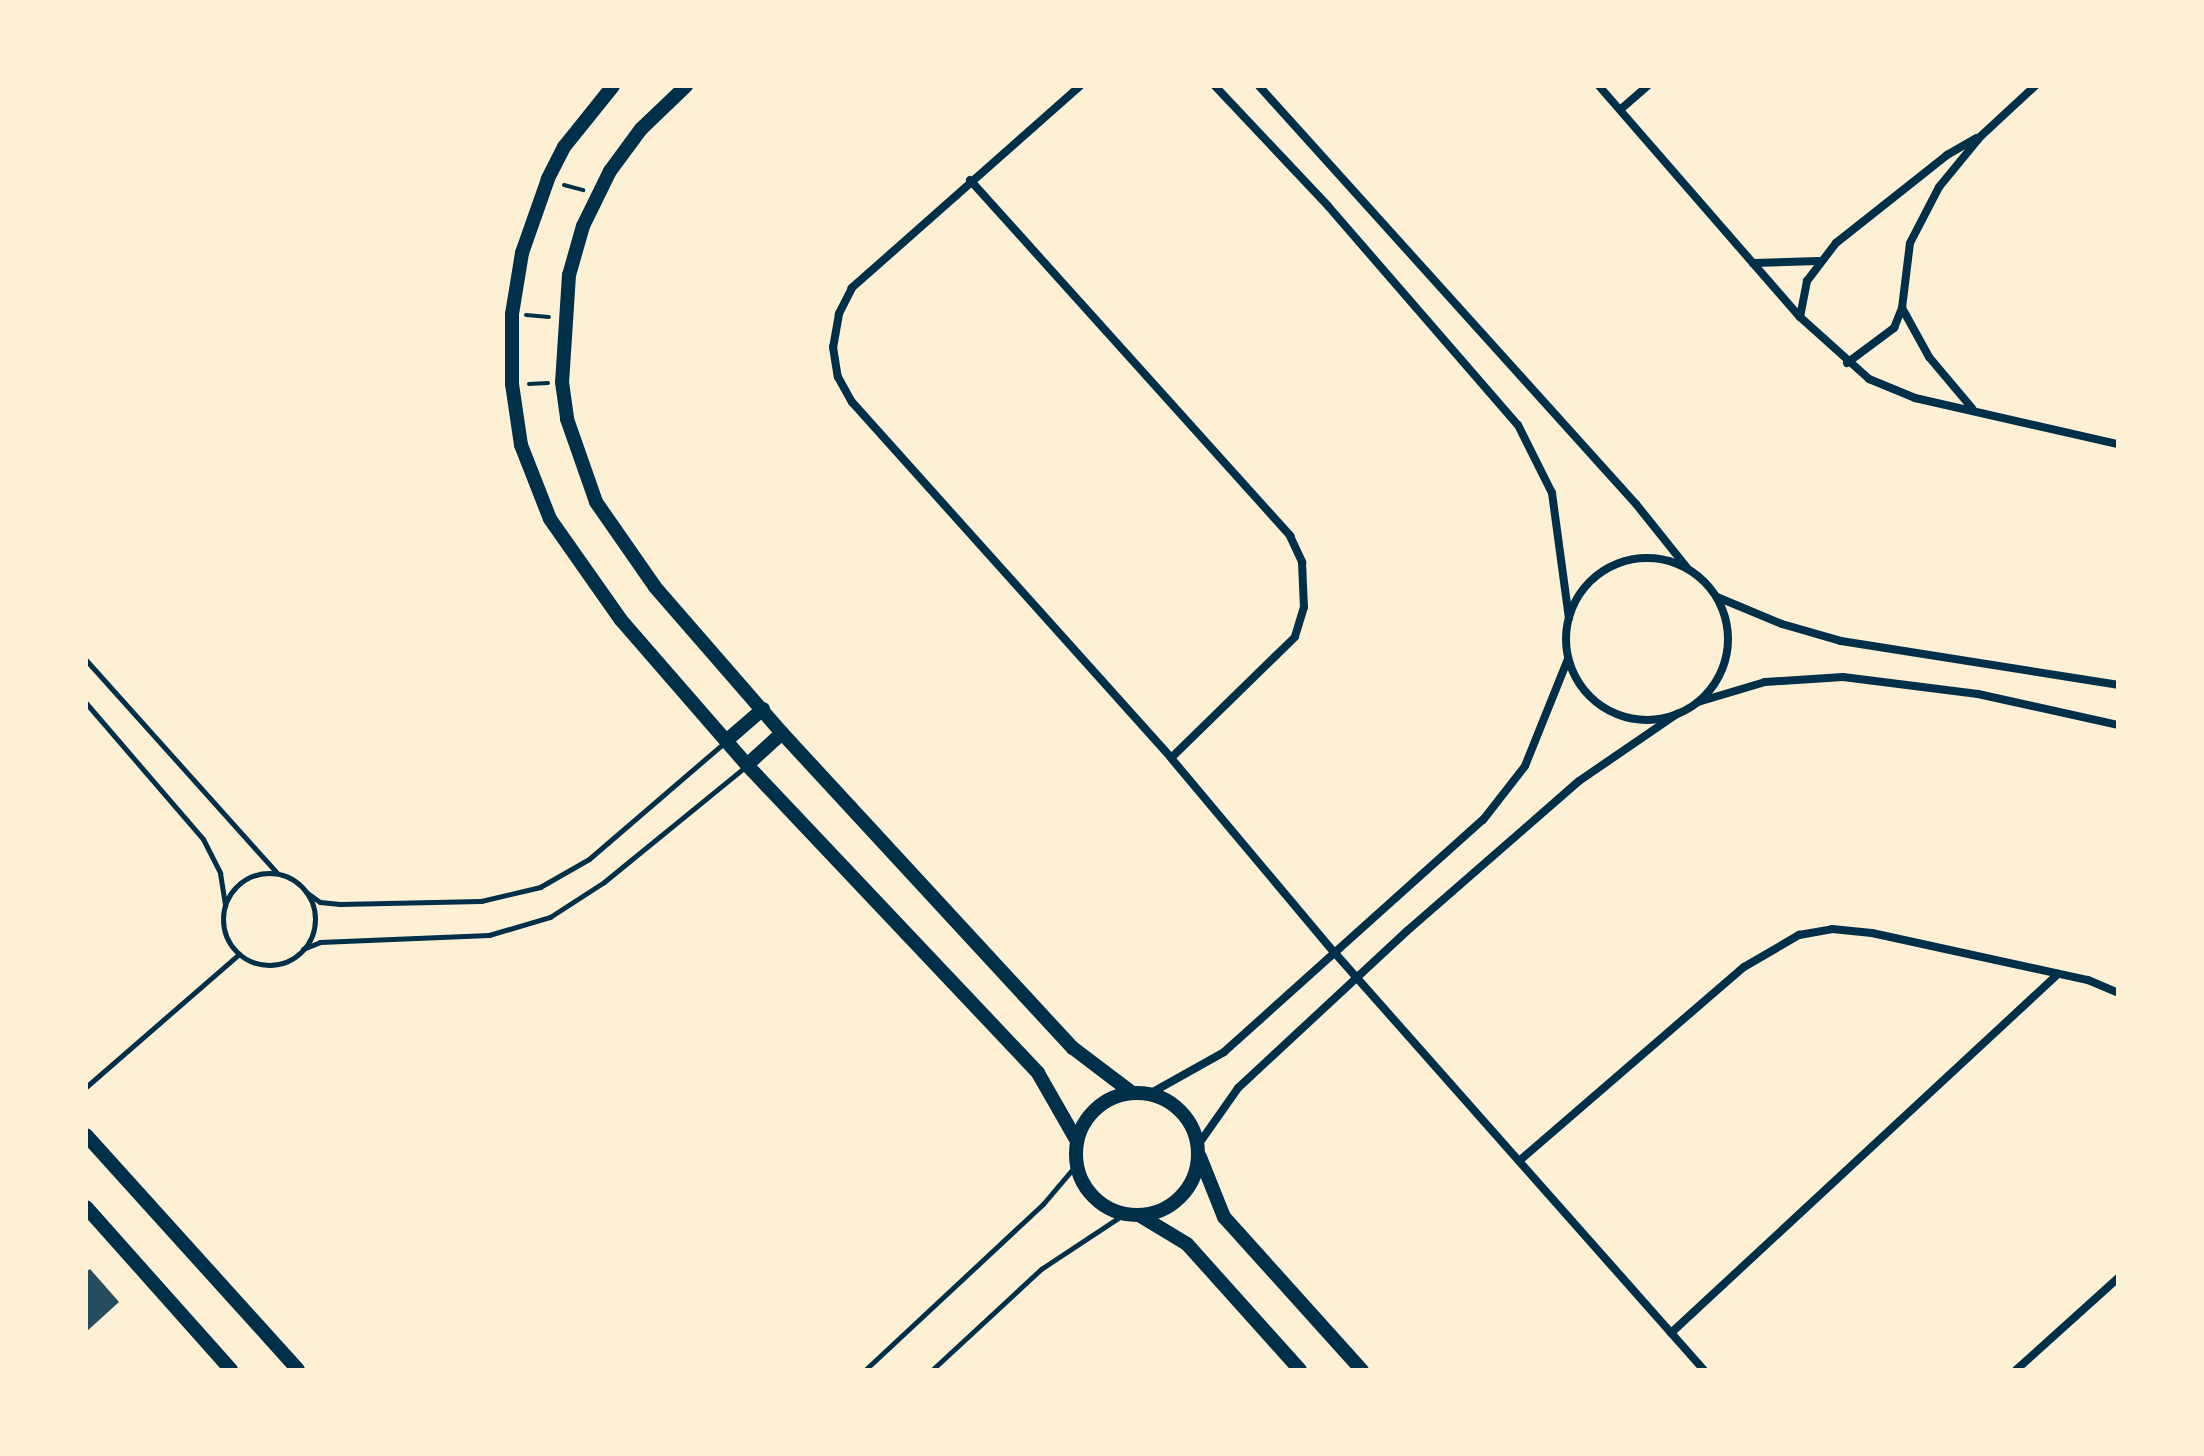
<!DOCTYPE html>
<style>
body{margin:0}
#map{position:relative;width:2204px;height:1456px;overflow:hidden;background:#fdf0d5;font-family:"Open Sans",sans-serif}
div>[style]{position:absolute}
.building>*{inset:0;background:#264d5e}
.path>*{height:4px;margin:-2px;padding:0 2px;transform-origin:2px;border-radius:2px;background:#003049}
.service>*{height:5px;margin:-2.5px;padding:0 2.5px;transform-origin:2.5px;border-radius:2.5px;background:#003049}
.service>.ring{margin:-2.5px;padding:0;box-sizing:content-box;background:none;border:5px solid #003049;border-radius:50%}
.minor>*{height:8px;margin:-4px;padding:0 4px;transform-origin:4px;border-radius:4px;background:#003049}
.minor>.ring{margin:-4px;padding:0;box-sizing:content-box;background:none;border:8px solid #003049;border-radius:50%}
.tertiary>*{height:14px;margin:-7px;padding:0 7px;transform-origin:7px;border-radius:7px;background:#003049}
.tertiary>.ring{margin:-7px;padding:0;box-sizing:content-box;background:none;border:14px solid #003049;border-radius:50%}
span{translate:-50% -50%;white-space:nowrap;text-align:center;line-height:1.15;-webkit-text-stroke:8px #fdf0d5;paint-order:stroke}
.frame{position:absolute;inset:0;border:88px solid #fdf0d5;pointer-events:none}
</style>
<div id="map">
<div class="building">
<div style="clip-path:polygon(90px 1269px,119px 1302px,86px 1332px,86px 1272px)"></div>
</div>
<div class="path">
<div style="left:564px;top:185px;width:20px;rotate:15deg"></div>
<div style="left:526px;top:315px;width:23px;rotate:5deg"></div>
<div style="left:529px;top:384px;width:19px;rotate:-3deg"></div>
</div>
<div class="service">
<div style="left:86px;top:660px;width:286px;rotate:48.1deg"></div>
<div style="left:86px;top:703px;width:179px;rotate:49.3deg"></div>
<div style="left:203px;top:839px;width:38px;rotate:63deg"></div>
<div style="left:220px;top:873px;width:33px;rotate:81deg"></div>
<div class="ring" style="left:223px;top:873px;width:87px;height:87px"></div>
<div style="left:306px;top:892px;width:17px;rotate:36deg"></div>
<div style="left:320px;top:902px;width:20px;rotate:6deg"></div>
<div style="left:340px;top:904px;width:141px;rotate:-1.2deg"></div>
<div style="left:481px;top:901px;width:61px;rotate:-13.3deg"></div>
<div style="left:540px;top:887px;width:56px;rotate:-29.7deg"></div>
<div style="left:589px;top:859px;width:179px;rotate:-40.7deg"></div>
<div style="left:303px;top:949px;width:18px;rotate:-22deg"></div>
<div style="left:320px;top:942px;width:169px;rotate:-2.4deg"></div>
<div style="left:489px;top:935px;width:64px;rotate:-16.4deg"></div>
<div style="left:550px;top:917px;width:64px;rotate:-32.9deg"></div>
<div style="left:604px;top:882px;width:183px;rotate:-39.2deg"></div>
<div style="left:86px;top:1087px;width:203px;rotate:-41deg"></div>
<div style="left:865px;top:1370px;width:243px;rotate:-43deg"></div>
<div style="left:1043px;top:1204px;width:51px;rotate:-49.8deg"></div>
<div style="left:932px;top:1370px;width:149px;rotate:-42.8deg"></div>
<div style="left:1041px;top:1269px;width:100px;rotate:-33.5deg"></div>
</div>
<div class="minor">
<div style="left:1080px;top:86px;width:305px;rotate:138.5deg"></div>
<div style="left:852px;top:288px;width:29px;rotate:117deg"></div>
<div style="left:839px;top:314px;width:34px;rotate:100deg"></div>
<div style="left:833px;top:347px;width:30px;rotate:81deg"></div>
<div style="left:838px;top:377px;width:29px;rotate:61deg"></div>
<div style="left:852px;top:402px;width:478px;rotate:48.1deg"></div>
<div style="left:1171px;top:758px;width:253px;rotate:50deg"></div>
<div style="left:1334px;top:952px;width:558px;rotate:48.49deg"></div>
<div style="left:1215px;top:86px;width:165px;rotate:46.7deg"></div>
<div style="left:1328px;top:206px;width:290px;rotate:49.1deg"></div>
<div style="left:1518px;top:425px;width:76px;rotate:63.4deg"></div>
<div style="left:1552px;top:493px;width:126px;rotate:82.3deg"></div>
<div style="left:1259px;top:86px;width:563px;rotate:47.95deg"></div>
<div style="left:1636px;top:504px;width:82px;rotate:51.4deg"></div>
<div style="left:1599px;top:86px;width:306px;rotate:49deg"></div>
<div style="left:1800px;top:317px;width:93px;rotate:41.9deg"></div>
<div style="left:1869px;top:379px;width:50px;rotate:22.4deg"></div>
<div style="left:1915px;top:398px;width:208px;rotate:12.8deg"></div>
<div style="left:1621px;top:109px;width:35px;rotate:-41deg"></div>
<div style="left:970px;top:180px;width:479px;rotate:48deg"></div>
<div style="left:1290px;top:536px;width:29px;rotate:65deg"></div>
<div style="left:1302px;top:562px;width:45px;rotate:87.5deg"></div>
<div style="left:1304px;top:607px;width:31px;rotate:107deg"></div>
<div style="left:1295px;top:637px;width:173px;rotate:135.7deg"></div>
<div style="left:1753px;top:263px;width:65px;rotate:-1.8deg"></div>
<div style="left:1902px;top:308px;width:56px;rotate:61.1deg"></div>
<div style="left:1929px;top:357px;width:67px;rotate:49.9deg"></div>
<div style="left:1800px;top:317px;width:37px;rotate:-79deg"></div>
<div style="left:1807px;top:281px;width:48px;rotate:-52.7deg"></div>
<div style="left:1836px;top:243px;width:142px;rotate:-38.4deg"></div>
<div style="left:1947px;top:155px;width:34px;rotate:-30deg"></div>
<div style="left:1847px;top:363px;width:59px;rotate:-36.7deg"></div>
<div style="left:1894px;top:328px;width:22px;rotate:-68deg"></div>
<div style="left:1902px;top:308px;width:65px;rotate:-83deg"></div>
<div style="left:1910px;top:243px;width:63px;rotate:-62.6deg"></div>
<div style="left:1939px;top:187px;width:66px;rotate:-50.5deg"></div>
<div style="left:1981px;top:136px;width:74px;rotate:-42.8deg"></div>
<div class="ring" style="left:1566px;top:558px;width:154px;height:154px"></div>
<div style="left:1717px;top:597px;width:70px;rotate:22.6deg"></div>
<div style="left:1782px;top:624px;width:61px;rotate:16.1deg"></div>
<div style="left:1841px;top:641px;width:280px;rotate:9deg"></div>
<div style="left:1698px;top:702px;width:70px;rotate:-16.6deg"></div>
<div style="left:1765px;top:682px;width:78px;rotate:-3.7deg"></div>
<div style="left:1843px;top:677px;width:136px;rotate:7.2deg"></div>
<div style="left:1978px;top:694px;width:143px;rotate:12.5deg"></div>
<div style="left:1151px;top:1093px;width:84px;rotate:-29.3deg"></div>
<div style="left:1224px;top:1052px;width:348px;rotate:-41.9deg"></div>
<div style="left:1483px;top:820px;width:68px;rotate:-52.1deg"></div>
<div style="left:1525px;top:766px;width:115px;rotate:-68.1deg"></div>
<div style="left:1198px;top:1145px;width:70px;rotate:-54.9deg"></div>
<div style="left:1238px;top:1088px;width:231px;rotate:-42.9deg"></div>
<div style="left:1407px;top:931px;width:228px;rotate:-41.1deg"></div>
<div style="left:1579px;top:781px;width:119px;rotate:-34.4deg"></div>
<div style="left:1519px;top:1161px;width:297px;rotate:-40.8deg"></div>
<div style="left:1744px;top:967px;width:64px;rotate:-30.2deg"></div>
<div style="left:1799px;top:935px;width:34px;rotate:-10deg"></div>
<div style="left:1832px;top:929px;width:40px;rotate:5.7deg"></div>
<div style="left:1872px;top:933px;width:221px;rotate:12.3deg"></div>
<div style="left:2088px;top:980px;width:33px;rotate:23deg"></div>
<div style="left:1671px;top:1333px;width:528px;rotate:-42.85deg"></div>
<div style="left:2016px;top:1370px;width:137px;rotate:-42deg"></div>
</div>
<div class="tertiary">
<div style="left:613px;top:86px;width:78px;rotate:128.8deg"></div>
<div style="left:564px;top:147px;width:36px;rotate:117deg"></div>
<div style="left:548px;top:179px;width:78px;rotate:109.4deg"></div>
<div style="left:522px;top:253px;width:62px;rotate:99.3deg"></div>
<div style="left:512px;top:314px;width:70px;rotate:90deg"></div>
<div style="left:512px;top:384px;width:62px;rotate:81.6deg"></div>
<div style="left:521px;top:445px;width:79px;rotate:68.6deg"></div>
<div style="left:550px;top:519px;width:123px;rotate:54.9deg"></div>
<div style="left:621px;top:620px;width:192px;rotate:49deg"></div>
<div style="left:747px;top:765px;width:424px;rotate:46.6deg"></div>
<div style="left:1038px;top:1073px;width:78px;rotate:60.2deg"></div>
<div style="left:686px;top:86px;width:62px;rotate:136.3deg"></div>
<div style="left:641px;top:129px;width:52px;rotate:126.4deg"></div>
<div style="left:610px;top:171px;width:61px;rotate:116.1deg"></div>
<div style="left:583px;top:226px;width:51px;rotate:105.9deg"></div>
<div style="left:569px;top:275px;width:107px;rotate:93.7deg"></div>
<div style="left:562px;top:382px;width:37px;rotate:82deg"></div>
<div style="left:567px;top:419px;width:88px;rotate:70.7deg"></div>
<div style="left:596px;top:502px;width:103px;rotate:55.2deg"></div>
<div style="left:655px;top:587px;width:194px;rotate:49deg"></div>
<div style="left:782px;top:733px;width:429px;rotate:47.3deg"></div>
<div style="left:1073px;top:1048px;width:73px;rotate:37.2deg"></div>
<div style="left:726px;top:741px;width:49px;rotate:-40.9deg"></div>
<div style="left:747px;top:765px;width:47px;rotate:-42.4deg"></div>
<div class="ring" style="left:1076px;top:1093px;width:108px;height:108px"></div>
<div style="left:86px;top:1135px;width:316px;rotate:47.9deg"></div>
<div style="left:1200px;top:1157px;width:65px;rotate:68.2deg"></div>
<div style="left:1224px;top:1217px;width:206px;rotate:48deg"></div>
<div style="left:86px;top:1207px;width:218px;rotate:48.3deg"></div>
<div style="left:1139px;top:1215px;width:56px;rotate:31.1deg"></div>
<div style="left:1187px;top:1244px;width:169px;rotate:48.1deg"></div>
</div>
<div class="frame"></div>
</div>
